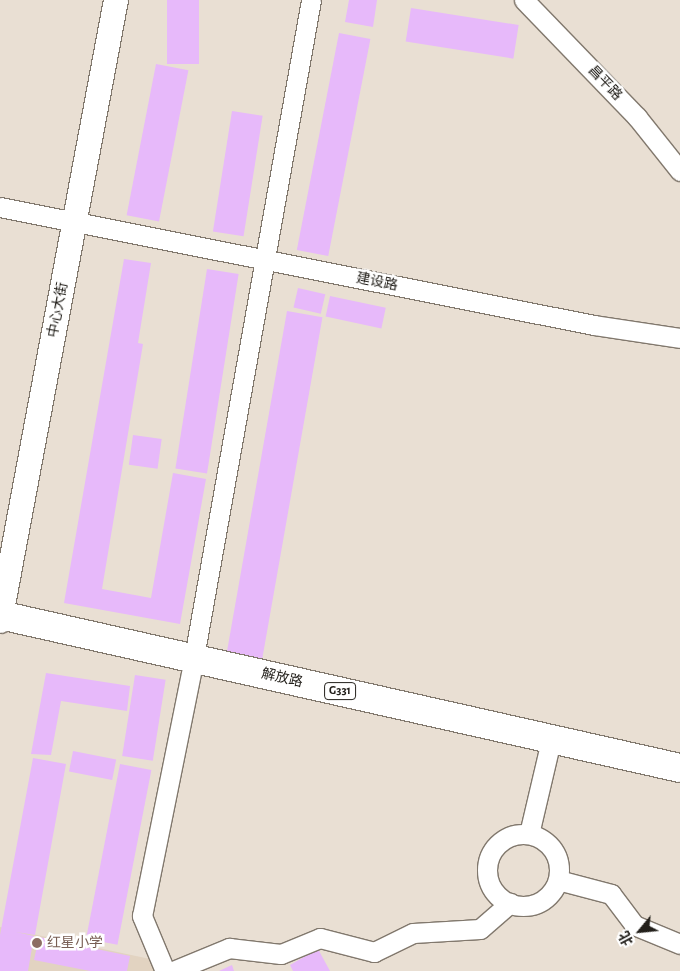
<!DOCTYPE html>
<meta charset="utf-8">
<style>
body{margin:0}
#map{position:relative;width:680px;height:971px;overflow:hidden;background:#e9dfd3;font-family:"Alegreya Sans","Noto Sans SC",sans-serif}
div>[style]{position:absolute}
.built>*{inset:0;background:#e2d3c1}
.building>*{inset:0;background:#e7b9fa;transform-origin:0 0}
.roads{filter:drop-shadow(1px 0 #81786d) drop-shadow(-1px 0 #81786d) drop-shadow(0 1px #81786d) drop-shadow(0 -1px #81786d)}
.minor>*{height:19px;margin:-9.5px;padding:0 9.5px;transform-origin:9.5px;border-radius:9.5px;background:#fff}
.minor>.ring{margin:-9.5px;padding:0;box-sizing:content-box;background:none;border:19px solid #fff;border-radius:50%}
.tertiary>*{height:24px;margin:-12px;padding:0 12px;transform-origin:12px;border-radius:12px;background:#fff}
.trunk>*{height:28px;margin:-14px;padding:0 14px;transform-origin:14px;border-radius:14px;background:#fff}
.dots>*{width:14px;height:14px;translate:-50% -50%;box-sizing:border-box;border:2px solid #fff;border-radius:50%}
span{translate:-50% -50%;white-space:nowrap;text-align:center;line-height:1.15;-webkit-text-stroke:5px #fff;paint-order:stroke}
.shield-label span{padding:1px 4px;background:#fff;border:1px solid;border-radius:4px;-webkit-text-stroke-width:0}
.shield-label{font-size:12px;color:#23201b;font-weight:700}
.street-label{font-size:14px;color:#23201b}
.education-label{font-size:14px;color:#785e54}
.left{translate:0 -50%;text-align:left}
.north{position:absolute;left:615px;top:906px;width:50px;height:50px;-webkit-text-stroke:4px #fff;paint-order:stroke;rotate:242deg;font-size:14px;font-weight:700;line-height:20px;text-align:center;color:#23201b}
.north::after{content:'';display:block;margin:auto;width:18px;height:22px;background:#23201b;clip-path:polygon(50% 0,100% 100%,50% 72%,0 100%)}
</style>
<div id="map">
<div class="built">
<div style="clip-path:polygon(0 927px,150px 959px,155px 971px,0 971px)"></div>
</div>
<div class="building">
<div style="left:167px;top:0;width:32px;height:64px"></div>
<div style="clip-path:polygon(349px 0,377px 0,373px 27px,345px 22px)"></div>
<div style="left:411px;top:8px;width:109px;height:34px;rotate:9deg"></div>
<div style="left:339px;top:33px;width:32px;height:221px;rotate:11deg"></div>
<div style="left:156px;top:64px;width:33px;height:154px;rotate:11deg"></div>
<div style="left:232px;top:111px;width:31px;height:122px;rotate:9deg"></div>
<div style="clip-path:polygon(124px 259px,151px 263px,138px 343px,143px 344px,102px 589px,151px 598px,173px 473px,206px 479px,180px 624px,64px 603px)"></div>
<div style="left:207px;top:269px;width:32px;height:202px;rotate:9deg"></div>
<div style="left:298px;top:288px;width:28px;height:20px;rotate:13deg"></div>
<div style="left:330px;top:296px;width:57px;height:21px;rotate:12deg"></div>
<div style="left:287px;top:311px;width:36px;height:352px;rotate:10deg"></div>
<div style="left:133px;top:435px;width:29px;height:30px;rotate:8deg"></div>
<div style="clip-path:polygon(46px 673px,130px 686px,127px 711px,61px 701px,51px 755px,31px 754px)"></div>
<div style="left:135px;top:675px;width:31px;height:82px;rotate:9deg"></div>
<div style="left:73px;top:751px;width:44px;height:21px;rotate:11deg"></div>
<div style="clip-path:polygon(33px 758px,66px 764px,35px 935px,16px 932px,34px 936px,28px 971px,0 971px,0 935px)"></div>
<div style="left:120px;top:764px;width:32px;height:178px;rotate:11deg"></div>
<div style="clip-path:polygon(39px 937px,130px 956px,127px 971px,90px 971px,34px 960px)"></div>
<div style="clip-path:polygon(318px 949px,330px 971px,293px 971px,290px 965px)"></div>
<div style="clip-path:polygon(232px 965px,234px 971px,219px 971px)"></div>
</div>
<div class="roads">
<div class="minor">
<div style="left:524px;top:0;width:163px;rotate:46deg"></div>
<div style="left:637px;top:117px;width:69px;rotate:51.5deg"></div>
<div style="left:0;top:207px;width:606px;rotate:11.24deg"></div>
<div style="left:594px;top:325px;width:87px;rotate:8.6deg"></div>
<div style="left:529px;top:834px;width:97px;rotate:-76.8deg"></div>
<div class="ring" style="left:487px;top:834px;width:53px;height:53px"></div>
<div style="left:558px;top:880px;width:55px;rotate:14.8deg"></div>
<div style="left:611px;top:894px;width:39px;rotate:53deg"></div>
<div style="left:634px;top:925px;width:50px;rotate:22.4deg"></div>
<div style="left:165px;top:971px;width:60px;rotate:-112.7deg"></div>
<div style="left:142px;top:916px;width:264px;rotate:-78.6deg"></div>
<div style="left:194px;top:657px;width:667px;rotate:-79.9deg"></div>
<div style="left:173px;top:971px;width:61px;rotate:-22.3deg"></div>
<div style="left:229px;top:948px;width:52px;rotate:6.6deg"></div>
<div style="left:281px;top:954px;width:42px;rotate:-22.3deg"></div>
<div style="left:320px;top:938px;width:56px;rotate:14.5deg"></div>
<div style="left:374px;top:952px;width:43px;rotate:-26deg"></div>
<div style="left:413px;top:933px;width:67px;rotate:-3.4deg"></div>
<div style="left:480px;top:929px;width:40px;rotate:-41deg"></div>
</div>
<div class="tertiary">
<div style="left:0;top:621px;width:632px;rotate:-79.42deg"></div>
</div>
<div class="trunk">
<div style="left:0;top:615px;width:697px;rotate:12.68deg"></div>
</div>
</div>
<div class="dots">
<div style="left:37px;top:943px;background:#8d6e63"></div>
</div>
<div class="shield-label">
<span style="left:340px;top:691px">G331</span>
</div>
<div class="street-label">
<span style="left:605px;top:83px;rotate:46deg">昌平路</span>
<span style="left:377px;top:282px;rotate:11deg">建设路</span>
<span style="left:58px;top:310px;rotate:-79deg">中心大街</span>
<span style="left:282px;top:678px;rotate:13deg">解放路</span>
</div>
<div class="education-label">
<span class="left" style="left:47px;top:943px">红星小学</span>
</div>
<div class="north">北</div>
</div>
